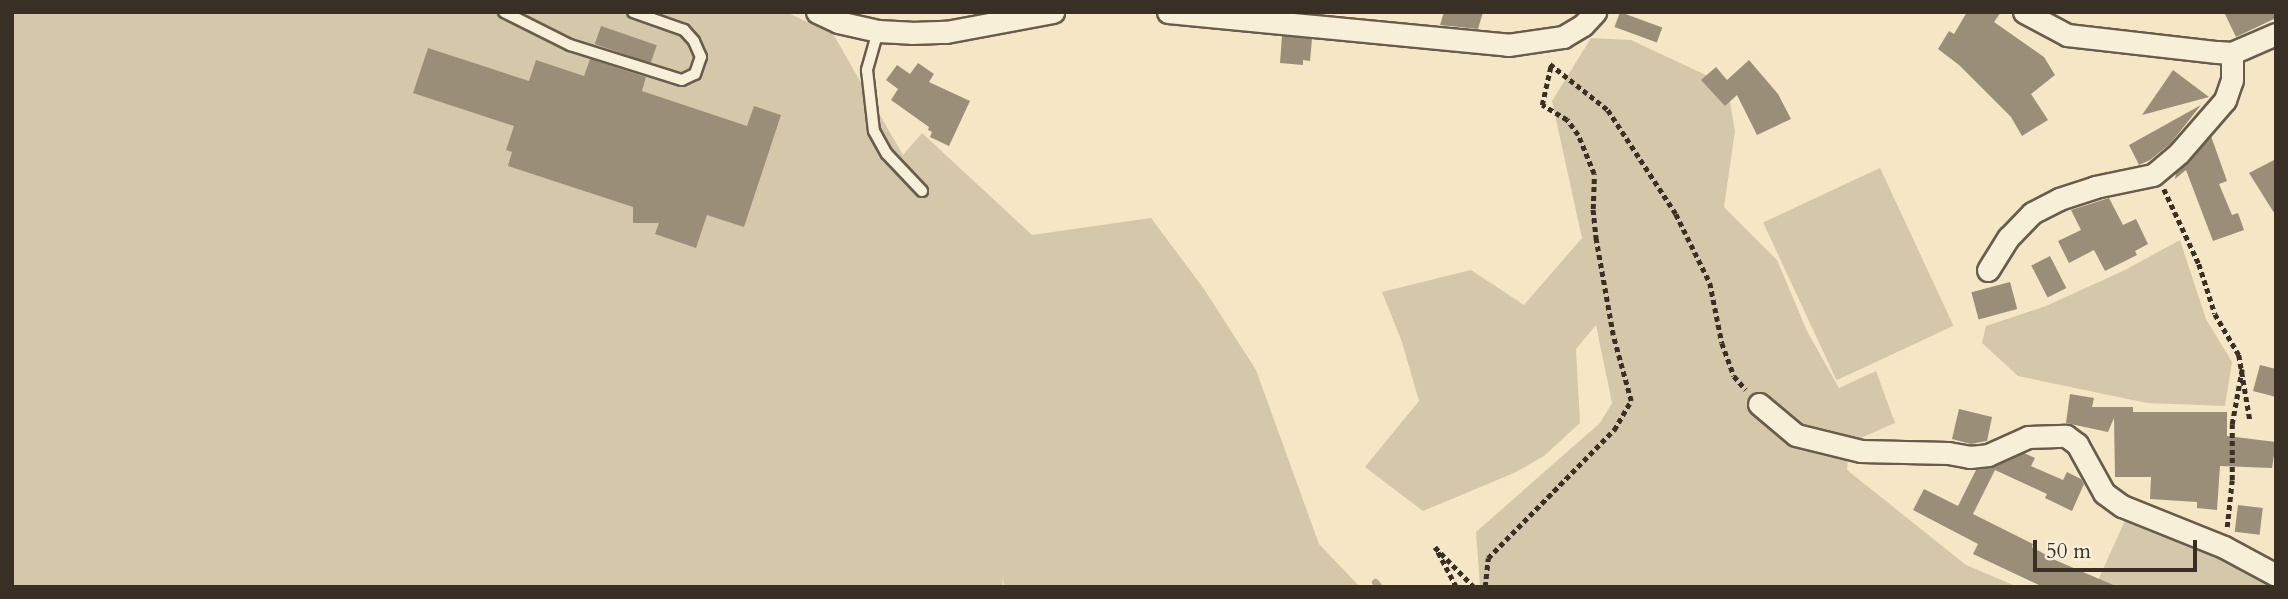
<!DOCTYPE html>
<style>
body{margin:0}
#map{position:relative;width:2288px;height:599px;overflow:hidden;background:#f5e6c5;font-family:Cardo,serif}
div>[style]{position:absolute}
.green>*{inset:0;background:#d5c7aa;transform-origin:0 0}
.stream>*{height:7px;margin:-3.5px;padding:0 3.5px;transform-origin:3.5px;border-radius:3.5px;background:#b5a88f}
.building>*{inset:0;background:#9b8e78;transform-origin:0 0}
.path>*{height:4.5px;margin-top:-2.25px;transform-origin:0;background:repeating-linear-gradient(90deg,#392f25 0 5px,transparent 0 8.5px)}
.roads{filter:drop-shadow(2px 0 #685d4d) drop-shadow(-2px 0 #685d4d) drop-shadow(0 2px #685d4d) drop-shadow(0 -2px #685d4d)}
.lane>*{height:10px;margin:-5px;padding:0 5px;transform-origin:5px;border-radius:5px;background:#f8efd9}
.street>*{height:21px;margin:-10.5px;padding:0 10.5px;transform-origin:10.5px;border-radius:10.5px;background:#f8efd9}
span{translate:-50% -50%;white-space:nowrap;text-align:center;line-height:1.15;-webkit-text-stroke:5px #f8efd9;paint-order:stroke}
.frame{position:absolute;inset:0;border:14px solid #392f25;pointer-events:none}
.scale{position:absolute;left:2033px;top:540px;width:164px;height:32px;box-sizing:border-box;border:4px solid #392f25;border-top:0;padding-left:9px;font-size:21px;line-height:24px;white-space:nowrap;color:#392f25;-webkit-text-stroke:5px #f8efd9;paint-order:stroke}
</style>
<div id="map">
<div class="green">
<div style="clip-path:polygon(12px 12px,786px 12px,833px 34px,903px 155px,922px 133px,1032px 235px,1151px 218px,1204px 289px,1256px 370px,1319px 544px,1360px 587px,1005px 587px,1002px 577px,1003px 587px,12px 587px)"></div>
<div style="clip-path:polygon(1591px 38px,1631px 40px,1727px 85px,1735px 131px,1724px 207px,1777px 260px,1807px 331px,1839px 388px,1876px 371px,1895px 423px,1849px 443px,1847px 470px,1966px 565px,2018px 587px,1480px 587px,1476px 532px,1600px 423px,1612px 403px,1596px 325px,1576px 349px,1580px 423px,1544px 456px,1514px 473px,1423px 511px,1365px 467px,1419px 401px,1402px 342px,1382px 292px,1471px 270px,1524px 305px,1582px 238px,1552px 101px)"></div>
<div style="left:1880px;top:168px;width:174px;height:129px;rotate:65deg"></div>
<div style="clip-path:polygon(2180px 240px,2206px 319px,2232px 362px,2225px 406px,2147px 403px,2018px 376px,1982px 343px,1986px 326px,2046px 306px,2125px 270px)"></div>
<div style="clip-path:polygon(2128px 514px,2221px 555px,2276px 587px,2095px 587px)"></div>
</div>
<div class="stream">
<div style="left:1375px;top:582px;width:6px;rotate:51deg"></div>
</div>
<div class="building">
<div style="clip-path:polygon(1444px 12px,1483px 12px,1478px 29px,1440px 25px)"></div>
<div style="left:1620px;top:12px;width:45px;height:16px;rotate:20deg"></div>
<div style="clip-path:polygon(1967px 12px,2001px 12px,1994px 22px,2044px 57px,2055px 75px,2031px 94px,2048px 120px,2022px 136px,2011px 117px,1959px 65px,1938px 49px,1949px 31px,1954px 34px)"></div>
<div style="clip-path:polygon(2224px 12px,2276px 12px,2276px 18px,2236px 37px)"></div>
<div style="left:601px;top:26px;width:59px;height:19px;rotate:19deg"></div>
<div style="clip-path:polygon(1282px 36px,1312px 39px,1310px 61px,1303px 60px,1303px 65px,1280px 63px)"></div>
<div style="clip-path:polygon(428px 48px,529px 81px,536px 60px,584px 76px,590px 59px,646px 77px,642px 91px,747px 126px,754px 106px,781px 115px,744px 227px,707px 215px,696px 248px,655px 234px,659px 223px,633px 223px,633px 207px,508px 166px,512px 152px,506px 150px,514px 126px,413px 93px)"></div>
<div style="clip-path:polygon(1749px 60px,1778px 94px,1791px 119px,1757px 135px,1737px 95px,1725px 106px,1701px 80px,1716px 67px,1727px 80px)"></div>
<div style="clip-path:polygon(918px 63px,934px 74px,929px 82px,970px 101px,949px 146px,930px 137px,932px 132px,928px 130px,929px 127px,891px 100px,898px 89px,886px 80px,897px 65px,910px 74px)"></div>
<div style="clip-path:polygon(2173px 70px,2209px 97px,2142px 115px)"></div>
<div style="clip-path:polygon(2201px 105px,2170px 144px,2150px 160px,2139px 165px,2129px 145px)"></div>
<div style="clip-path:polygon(2211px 136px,2227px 181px,2219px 184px,2232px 215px,2238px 213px,2244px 230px,2213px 241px,2186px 170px,2175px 179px,2176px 173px)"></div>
<div style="clip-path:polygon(2276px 159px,2276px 216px,2249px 173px)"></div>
<div style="clip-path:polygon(2109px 198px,2123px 225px,2136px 219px,2148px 244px,2135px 251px,2137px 255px,2105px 271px,2094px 250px,2069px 263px,2058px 241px,2081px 230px,2071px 210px)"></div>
<div style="left:2050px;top:256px;width:36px;height:21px;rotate:63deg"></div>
<div style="left:2010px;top:282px;width:28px;height:40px;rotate:75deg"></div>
<div style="clip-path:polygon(2260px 365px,2276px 369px,2276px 397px,2253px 391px)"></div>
<div style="clip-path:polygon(2070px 394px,2094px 398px,2092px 407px,2133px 407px,2133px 412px,2227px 412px,2227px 436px,2276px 442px,2272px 468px,2220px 466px,2217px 510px,2197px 508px,2197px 502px,2150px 499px,2151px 477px,2115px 477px,2114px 418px,2108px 432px,2066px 423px)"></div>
<div style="clip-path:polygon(1959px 409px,1992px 417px,1987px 441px,1971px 444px,1952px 439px)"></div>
<div style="clip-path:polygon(2024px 453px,2035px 458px,2031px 466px,2063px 480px,2067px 472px,2081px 479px,2084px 484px,2072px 511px,2045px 498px,2047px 494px,1995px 470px,1973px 514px,2033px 544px,2032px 547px,2055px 560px,2118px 587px,2043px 587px,1973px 554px,1978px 544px,1913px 510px,1924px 489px,1958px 506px,1976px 470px,1993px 467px)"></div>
<div style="left:2238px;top:505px;width:25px;height:27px;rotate:7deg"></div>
</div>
<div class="path">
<div style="left:1550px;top:64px;width:74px;rotate:38.4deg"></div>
<div style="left:1608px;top:110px;width:124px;rotate:56.8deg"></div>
<div style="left:1676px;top:214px;width:77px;rotate:63.8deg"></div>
<div style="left:1710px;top:283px;width:61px;rotate:78.7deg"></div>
<div style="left:1722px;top:343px;width:35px;rotate:70deg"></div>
<div style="left:1734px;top:376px;width:18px;rotate:49deg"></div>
<div style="left:2164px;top:189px;width:83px;rotate:65deg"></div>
<div style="left:2199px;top:264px;width:52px;rotate:72.3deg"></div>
<div style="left:2215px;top:314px;width:48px;rotate:59.7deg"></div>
<div style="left:2239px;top:355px;width:66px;rotate:80.4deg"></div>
<div style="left:2227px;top:527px;width:47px;rotate:-83.9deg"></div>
<div style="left:2232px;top:480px;width:56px;rotate:-90deg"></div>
<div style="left:2232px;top:424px;width:56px;rotate:-79.7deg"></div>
<div style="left:1456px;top:587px;width:45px;rotate:-117.7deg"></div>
<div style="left:1435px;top:547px;width:56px;rotate:45.7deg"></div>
<div style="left:1485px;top:587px;width:29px;rotate:-84deg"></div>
<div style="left:1488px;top:558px;width:180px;rotate:-45.5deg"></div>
<div style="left:1614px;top:430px;width:34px;rotate:-60deg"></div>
<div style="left:1631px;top:401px;width:68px;rotate:-105.3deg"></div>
<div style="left:1613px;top:335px;width:97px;rotate:-100.1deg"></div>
<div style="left:1596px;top:240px;width:31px;rotate:-96deg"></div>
<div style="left:1593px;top:209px;width:35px;rotate:-88deg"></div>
<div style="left:1594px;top:174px;width:42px;rotate:-112.3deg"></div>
<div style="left:1578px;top:135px;width:19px;rotate:-126deg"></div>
<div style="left:1567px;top:120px;width:29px;rotate:-149deg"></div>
<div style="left:1542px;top:105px;width:41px;rotate:-77.3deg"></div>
</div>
<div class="roads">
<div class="lane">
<div style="left:504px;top:12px;width:74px;rotate:26.6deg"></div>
<div style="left:570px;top:45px;width:117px;rotate:17.4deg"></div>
<div style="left:682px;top:80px;width:14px;rotate:-25deg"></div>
<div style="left:695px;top:74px;width:18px;rotate:-71deg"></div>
<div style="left:701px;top:57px;width:17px;rotate:-114deg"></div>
<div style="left:694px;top:41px;width:15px;rotate:-132deg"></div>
<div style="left:684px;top:30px;width:54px;rotate:-160.6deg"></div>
<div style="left:878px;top:31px;width:41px;rotate:105.8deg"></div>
<div style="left:867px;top:70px;width:61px;rotate:83.5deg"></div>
<div style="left:874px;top:131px;width:26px;rotate:61deg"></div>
<div style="left:887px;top:154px;width:51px;rotate:46.6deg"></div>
</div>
<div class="street">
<div style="left:817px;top:12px;width:23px;rotate:25deg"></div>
<div style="left:838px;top:22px;width:41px;rotate:12.7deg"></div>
<div style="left:878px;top:31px;width:33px;rotate:3deg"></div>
<div style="left:911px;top:33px;width:35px;rotate:-2deg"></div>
<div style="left:946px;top:32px;width:109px;rotate:-10.6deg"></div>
<div style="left:1168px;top:12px;width:342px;rotate:5.5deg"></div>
<div style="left:1508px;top:45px;width:56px;rotate:-8.3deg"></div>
<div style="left:1563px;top:37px;width:23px;rotate:-31deg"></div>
<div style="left:1583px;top:25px;width:18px;rotate:-47deg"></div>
<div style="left:2024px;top:12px;width:49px;rotate:28.1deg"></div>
<div style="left:2067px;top:35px;width:151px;rotate:6.5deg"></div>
<div style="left:2217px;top:52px;width:15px;rotate:4deg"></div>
<div style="left:2232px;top:53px;width:48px;rotate:-23.4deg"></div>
<div style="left:1988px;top:270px;width:39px;rotate:-58deg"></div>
<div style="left:2009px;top:237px;width:33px;rotate:-46deg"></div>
<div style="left:2032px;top:213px;width:30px;rotate:-27deg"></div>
<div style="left:2059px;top:199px;width:38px;rotate:-18deg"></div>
<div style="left:2095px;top:187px;width:59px;rotate:-11.7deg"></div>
<div style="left:2153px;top:175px;width:34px;rotate:-40deg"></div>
<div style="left:2179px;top:153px;width:70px;rotate:-49deg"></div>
<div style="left:2225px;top:100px;width:21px;rotate:-71deg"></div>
<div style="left:2232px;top:80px;width:27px;rotate:-90deg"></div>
<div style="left:1759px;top:404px;width:48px;rotate:40deg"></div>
<div style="left:1796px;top:435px;width:67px;rotate:13.8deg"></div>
<div style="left:1861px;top:451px;width:87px;rotate:1.3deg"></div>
<div style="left:1948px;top:453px;width:22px;rotate:10deg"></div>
<div style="left:1970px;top:457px;width:18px;rotate:-6deg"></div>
<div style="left:1988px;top:455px;width:44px;rotate:-24.2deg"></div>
<div style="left:2028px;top:437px;width:38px;rotate:-2deg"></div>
<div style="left:2066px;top:436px;width:14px;rotate:36deg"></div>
<div style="left:2077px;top:444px;width:56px;rotate:61.1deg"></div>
<div style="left:2104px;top:493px;width:22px;rotate:36deg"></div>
<div style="left:2122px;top:506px;width:110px;rotate:21.9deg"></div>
<div style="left:2224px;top:547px;width:59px;rotate:28.3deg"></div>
</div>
</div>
<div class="frame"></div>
<div class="scale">50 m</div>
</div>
